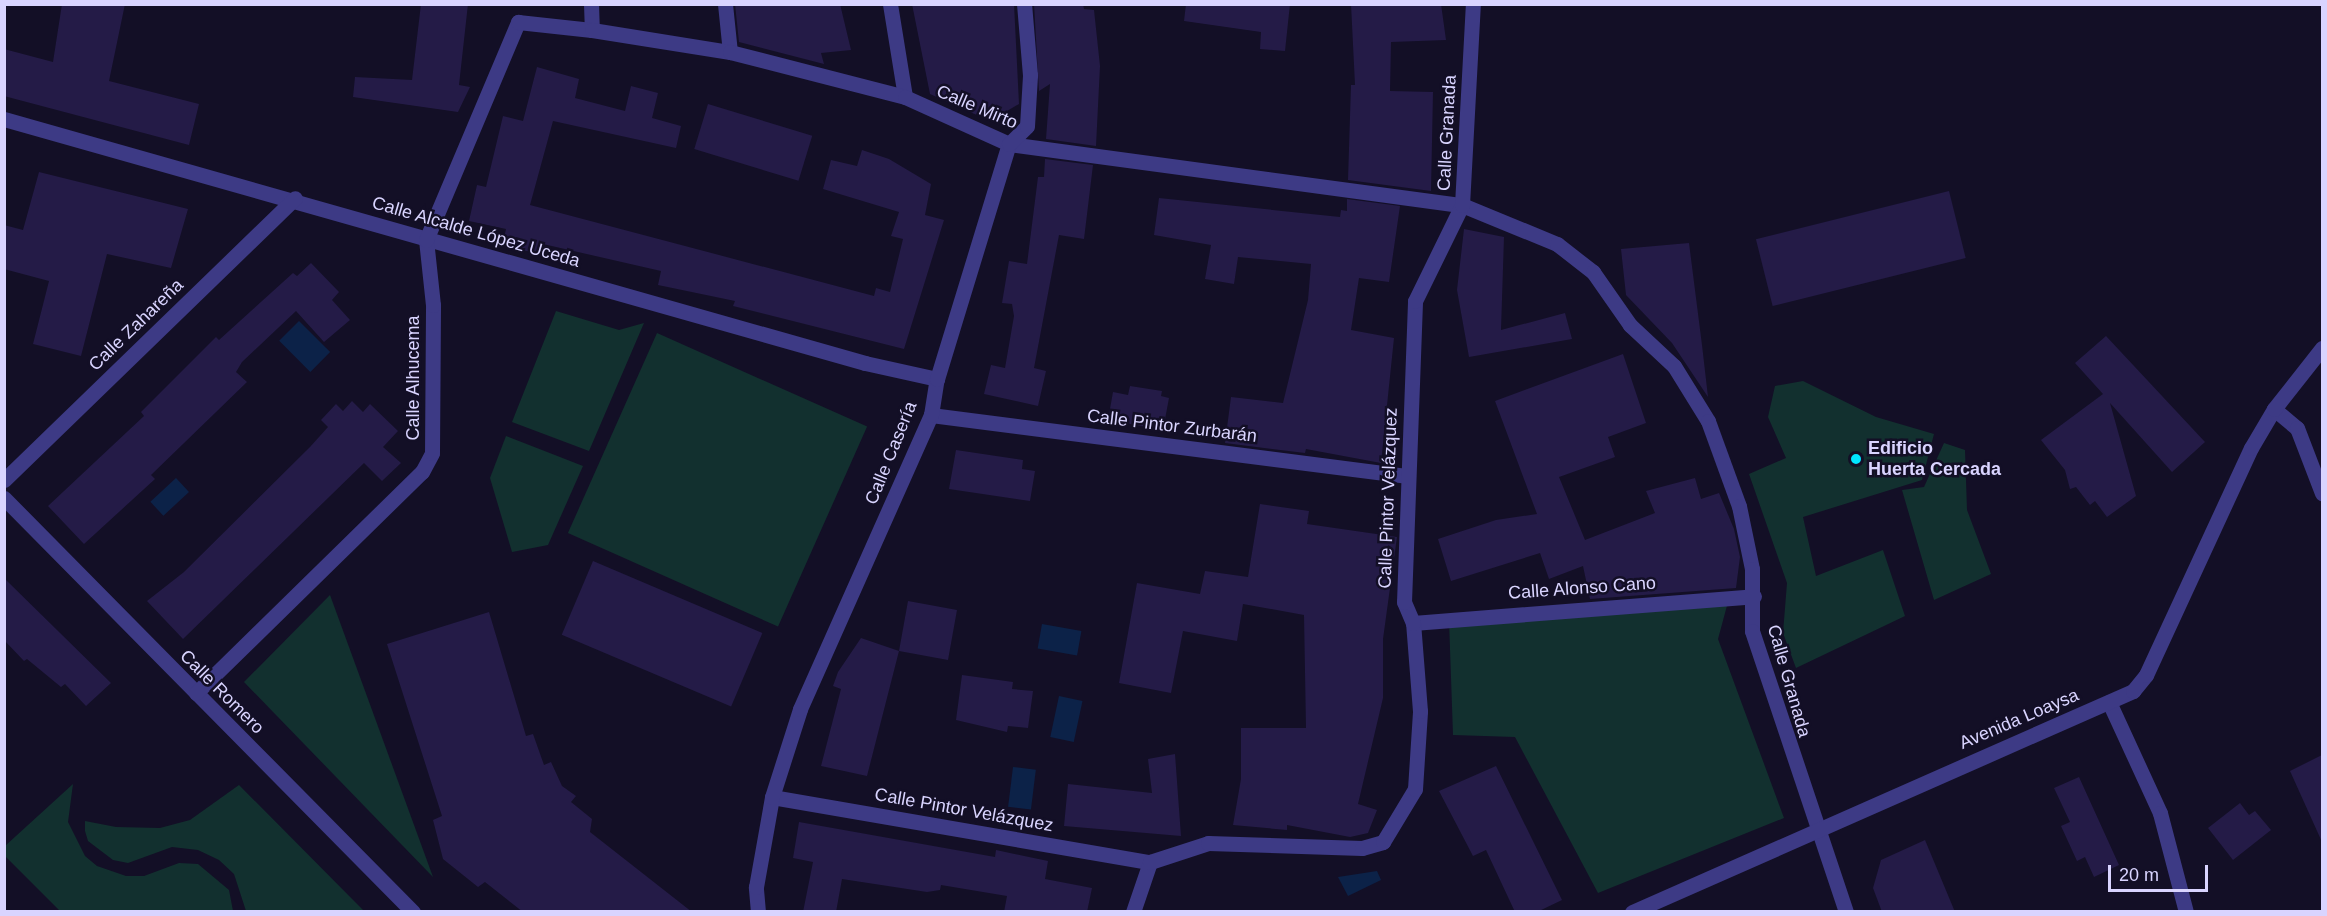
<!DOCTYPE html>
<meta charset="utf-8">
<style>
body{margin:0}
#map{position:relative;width:2327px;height:916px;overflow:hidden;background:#130f26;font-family:Helvetica,sans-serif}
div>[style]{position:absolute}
.green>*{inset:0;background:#12302f;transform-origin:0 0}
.water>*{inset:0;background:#0c2248;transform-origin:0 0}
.building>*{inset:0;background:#241b47;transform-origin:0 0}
.minor>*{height:15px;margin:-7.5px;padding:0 7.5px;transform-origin:7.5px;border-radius:7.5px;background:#3d3a85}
.dots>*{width:16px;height:16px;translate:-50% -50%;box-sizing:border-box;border:3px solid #130f26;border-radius:50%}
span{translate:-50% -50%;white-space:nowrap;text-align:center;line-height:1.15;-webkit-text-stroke:5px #130f26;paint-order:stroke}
.street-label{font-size:18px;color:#d9d4ff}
.poi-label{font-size:18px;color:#d9d4ff;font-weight:700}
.left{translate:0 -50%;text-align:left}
.frame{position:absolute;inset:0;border:6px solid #d9d4ff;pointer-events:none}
.scale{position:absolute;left:2108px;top:865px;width:100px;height:27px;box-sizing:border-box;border:3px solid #d9d4ff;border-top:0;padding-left:8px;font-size:18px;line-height:21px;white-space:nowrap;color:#d9d4ff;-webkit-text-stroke:4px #130f26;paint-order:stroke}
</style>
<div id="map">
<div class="green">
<div style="clip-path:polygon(556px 311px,619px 330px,644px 323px,589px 451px,512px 422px)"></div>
<div style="left:657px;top:333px;width:230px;height:219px;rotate:24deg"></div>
<div style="clip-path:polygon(1803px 381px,1876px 417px,1934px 434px,1922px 480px,1803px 517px,1816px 576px,1883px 550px,1905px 616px,1796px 668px,1783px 633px,1787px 583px,1749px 474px,1786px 458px,1768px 417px,1775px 386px)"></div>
<div style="clip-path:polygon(506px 436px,583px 466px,548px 545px,512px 552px,490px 478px)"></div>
<div style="clip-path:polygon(1944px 443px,1965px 450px,1967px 510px,1991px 574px,1934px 600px,1902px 490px,1924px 487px)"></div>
<div style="clip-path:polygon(330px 595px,433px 877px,244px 682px)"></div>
<div style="clip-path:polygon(1728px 602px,1718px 639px,1784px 818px,1598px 893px,1515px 737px,1453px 735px,1449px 620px)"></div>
<div style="clip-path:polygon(73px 784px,68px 822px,85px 856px,97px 866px,126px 876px,144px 876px,179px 863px,198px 864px,229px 890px,233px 911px,60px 911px,5px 856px,5px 846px)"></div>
<div style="clip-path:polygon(239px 785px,364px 911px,246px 911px,234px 874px,219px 860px,198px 850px,172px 847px,128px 863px,113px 860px,88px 841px,85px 831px,85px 821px,116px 827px,160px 828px,190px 820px)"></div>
</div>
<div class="water">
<div style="left:299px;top:321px;width:44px;height:28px;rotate:45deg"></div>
<div style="left:176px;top:478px;width:19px;height:35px;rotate:47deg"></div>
<div style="left:1042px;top:624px;width:40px;height:25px;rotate:10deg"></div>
<div style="left:1059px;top:696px;width:24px;height:42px;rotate:12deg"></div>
<div style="left:1013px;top:767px;width:23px;height:40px;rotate:7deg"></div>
<div style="clip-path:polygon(1377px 871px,1381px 880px,1348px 896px,1338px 877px)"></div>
</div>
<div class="building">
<div style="clip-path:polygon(62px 4px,125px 4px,109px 81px,199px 104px,189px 145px,4px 96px,4px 49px,53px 62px)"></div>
<div style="clip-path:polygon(421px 4px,468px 4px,459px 85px,470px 87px,458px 112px,353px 97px,355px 77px,412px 80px)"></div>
<div style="clip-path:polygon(735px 4px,840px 4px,851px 50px,821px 53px,824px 64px,739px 42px)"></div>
<div style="clip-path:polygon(912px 4px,1014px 4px,1019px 104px,990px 121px,930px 94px)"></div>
<div style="clip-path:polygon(1034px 4px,1083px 4px,1084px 9px,1094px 10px,1100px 66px,1096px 146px,1046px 139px,1050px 84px,1039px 91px)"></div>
<div style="clip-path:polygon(1186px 4px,1290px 4px,1285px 51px,1260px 49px,1261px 32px,1184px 21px)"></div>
<div style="clip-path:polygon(1351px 4px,1441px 4px,1446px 40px,1391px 42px,1390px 91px,1433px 92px,1431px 191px,1348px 180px,1351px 85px,1355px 85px)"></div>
<div style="clip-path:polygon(537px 67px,579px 79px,575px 98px,625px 111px,631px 86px,658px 93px,652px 118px,681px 126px,676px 148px,553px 121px,530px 205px,874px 296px,876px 288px,890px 292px,903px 239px,891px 236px,899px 212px,823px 189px,831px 160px,857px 166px,862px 150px,889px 159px,931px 184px,925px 215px,944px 220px,904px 349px,733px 306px,735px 301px,658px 285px,661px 271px,543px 244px,537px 253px,502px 246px,506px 229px,469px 221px,477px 185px,486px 187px,503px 116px,523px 121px)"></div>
<div style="left:708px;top:104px;width:109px;height:47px;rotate:17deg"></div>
<div style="clip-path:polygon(1045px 159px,1093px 165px,1084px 239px,1059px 235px,1034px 368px,1046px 371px,1038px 406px,984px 394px,991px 365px,1005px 368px,1014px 316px,1012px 304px,1002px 303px,1009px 261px,1027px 264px,1038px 177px,1044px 177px)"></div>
<div style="clip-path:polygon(39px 172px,188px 209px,171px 268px,107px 254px,81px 356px,33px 344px,49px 281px,4px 269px,4px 225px,23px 230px)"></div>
<div style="left:1949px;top:191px;width:69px;height:199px;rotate:76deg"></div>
<div style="clip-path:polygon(1159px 198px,1340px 217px,1341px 210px,1347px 211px,1347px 199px,1400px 206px,1389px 282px,1359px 278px,1351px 330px,1394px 338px,1381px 463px,1306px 449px,1305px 453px,1225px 443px,1231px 397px,1283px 403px,1308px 300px,1311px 264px,1238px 257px,1234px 284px,1205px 279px,1211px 245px,1154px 235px)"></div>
<div style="clip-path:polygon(1464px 229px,1504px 237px,1501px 330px,1565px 313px,1572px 339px,1469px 357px,1457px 290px)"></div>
<div style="clip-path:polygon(1689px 243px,1702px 345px,1708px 397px,1672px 343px,1626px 295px,1621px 249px)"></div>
<div style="clip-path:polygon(311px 263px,339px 292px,332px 300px,350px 320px,324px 342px,296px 311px,242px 362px,236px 372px,247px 382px,151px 475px,155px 479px,84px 544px,48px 506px,144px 416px,141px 412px,216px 337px,219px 340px,293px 273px,297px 276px)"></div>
<div style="clip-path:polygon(2106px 336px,2205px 442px,2172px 472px,2110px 403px,2136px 496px,2107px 517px,2095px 501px,2090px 505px,2076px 487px,2070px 489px,2065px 470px,2041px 440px,2103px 394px,2075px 363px)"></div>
<div style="clip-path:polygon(1623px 354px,1646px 423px,1608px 437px,1615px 457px,1559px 477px,1585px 540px,1655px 513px,1646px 491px,1695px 478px,1701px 499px,1719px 493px,1734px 529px,1740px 557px,1736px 588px,1590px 599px,1583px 566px,1549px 579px,1540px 553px,1451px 581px,1438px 539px,1496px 520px,1537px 514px,1495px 401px)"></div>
<div style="clip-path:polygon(1130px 386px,1162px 391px,1161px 396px,1169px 398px,1163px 430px,1108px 420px,1113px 392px,1128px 395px)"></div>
<div style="clip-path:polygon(352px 401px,363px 412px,370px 404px,398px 431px,383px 447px,401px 463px,382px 481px,364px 463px,183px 639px,147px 601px,184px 572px,310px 447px,328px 427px,321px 420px,336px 404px,343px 411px)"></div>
<div style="clip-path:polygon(956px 450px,1023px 460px,1022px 469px,1035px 471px,1030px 501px,949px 489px)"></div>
<div style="clip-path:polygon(1260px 504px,1309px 511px,1307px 524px,1397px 537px,1383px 639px,1383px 698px,1358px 804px,1377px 810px,1368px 833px,1350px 837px,1287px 825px,1287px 830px,1233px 825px,1241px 779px,1241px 728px,1306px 728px,1304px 615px,1243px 604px,1237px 641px,1183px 631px,1171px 693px,1119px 683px,1137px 583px,1200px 594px,1205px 571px,1248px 577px)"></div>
<div style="left:593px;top:561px;width:184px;height:80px;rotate:23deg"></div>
<div style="clip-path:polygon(4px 578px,111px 683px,86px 706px,65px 684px,61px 687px,27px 659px,24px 661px,4px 640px)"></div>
<div style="clip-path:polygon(908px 601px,957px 610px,948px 660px,899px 651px,867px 776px,821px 766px,841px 689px,833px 686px,838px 672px,861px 638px,899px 651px)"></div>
<div style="clip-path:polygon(489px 612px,526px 736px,533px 734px,544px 765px,551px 762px,562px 786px,576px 796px,571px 802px,592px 819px,590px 832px,692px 912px,523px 912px,485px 882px,478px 887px,443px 859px,433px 820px,442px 816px,387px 644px)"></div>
<div style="clip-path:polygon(962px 675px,1013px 682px,1012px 689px,1033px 691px,1028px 728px,1008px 726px,1007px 732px,956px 720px)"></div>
<div style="clip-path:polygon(1175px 754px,1181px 836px,1064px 826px,1068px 784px,1152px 793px,1148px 759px)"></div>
<div style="clip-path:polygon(2322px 755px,2322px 842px,2290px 771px)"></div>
<div style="clip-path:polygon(1496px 766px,1562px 900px,1537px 912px,1515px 912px,1486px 850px,1473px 856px,1439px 791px)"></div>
<div style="clip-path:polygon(2079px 777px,2119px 865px,2094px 877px,2085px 857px,2077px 861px,2061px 826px,2070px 822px,2054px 788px)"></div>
<div style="clip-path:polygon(2240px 803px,2249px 815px,2255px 811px,2271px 830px,2233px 860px,2208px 828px)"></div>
<div style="clip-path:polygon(799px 822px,995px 857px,996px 850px,1048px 861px,1045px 879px,1092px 888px,1087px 912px,1004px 912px,1007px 896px,941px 885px,940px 890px,927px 892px,842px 879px,836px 912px,803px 912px,813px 862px,793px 858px)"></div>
<div style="clip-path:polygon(1925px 840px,1955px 912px,1882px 912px,1873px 888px,1881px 860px)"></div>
</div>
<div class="minor">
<div style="left:591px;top:4px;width:26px;rotate:88deg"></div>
<div style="left:725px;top:4px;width:48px;rotate:84.1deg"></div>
<div style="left:890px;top:4px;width:94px;rotate:80.8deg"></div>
<div style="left:4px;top:119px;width:895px;rotate:15.82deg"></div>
<div style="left:865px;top:363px;width:74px;rotate:12.5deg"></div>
<div style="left:2274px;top:409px;width:30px;rotate:40deg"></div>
<div style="left:2297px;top:428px;width:70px;rotate:69deg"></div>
<div style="left:931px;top:415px;width:481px;rotate:7.3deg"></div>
<div style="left:4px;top:480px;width:405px;rotate:-44.1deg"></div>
<div style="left:4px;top:498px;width:582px;rotate:45.35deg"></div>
<div style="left:1413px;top:623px;width:342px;rotate:-4.5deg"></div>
<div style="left:196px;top:693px;width:316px;rotate:-44.4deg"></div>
<div style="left:422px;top:472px;width:21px;rotate:-62deg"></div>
<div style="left:432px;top:453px;width:148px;rotate:-89.6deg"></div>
<div style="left:433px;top:305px;width:65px;rotate:-96.1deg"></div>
<div style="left:426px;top:240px;width:237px;rotate:-67.1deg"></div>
<div style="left:518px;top:22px;width:74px;rotate:6.2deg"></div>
<div style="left:592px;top:30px;width:140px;rotate:9.1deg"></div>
<div style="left:730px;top:52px;width:181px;rotate:14.4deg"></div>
<div style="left:905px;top:97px;width:114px;rotate:24.3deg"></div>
<div style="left:1009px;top:144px;width:457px;rotate:7.7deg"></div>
<div style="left:1462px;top:205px;width:103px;rotate:22.3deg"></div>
<div style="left:1557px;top:244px;width:46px;rotate:37.9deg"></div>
<div style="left:1593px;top:272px;width:65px;rotate:55.1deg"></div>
<div style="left:1630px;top:325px;width:60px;rotate:43deg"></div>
<div style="left:1674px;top:366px;width:65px;rotate:58.3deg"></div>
<div style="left:1708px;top:421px;width:90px;rotate:70deg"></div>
<div style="left:1739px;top:506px;width:64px;rotate:78.3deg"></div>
<div style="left:1752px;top:569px;width:62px;rotate:90deg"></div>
<div style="left:1752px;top:631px;width:296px;rotate:71.5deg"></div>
<div style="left:2109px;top:702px;width:122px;rotate:65.3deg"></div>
<div style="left:2160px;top:813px;width:102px;rotate:75.3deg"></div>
<div style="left:772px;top:797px;width:384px;rotate:9.8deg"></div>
<div style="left:758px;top:912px;width:25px;rotate:-95deg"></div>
<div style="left:756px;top:887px;width:91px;rotate:-79.9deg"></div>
<div style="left:772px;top:797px;width:92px;rotate:-72.3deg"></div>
<div style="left:800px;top:709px;width:322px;rotate:-66deg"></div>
<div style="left:931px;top:415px;width:36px;rotate:-81deg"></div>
<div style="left:937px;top:379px;width:246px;rotate:-73deg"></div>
<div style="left:1009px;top:144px;width:25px;rotate:-45deg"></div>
<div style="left:1027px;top:126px;width:51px;rotate:-86.6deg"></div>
<div style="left:1030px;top:75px;width:71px;rotate:-94.8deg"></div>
<div style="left:1133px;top:912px;width:53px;rotate:-71.2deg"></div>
<div style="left:1150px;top:862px;width:61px;rotate:-18.1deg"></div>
<div style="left:1208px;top:843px;width:154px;rotate:1.9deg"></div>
<div style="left:1362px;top:848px;width:22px;rotate:-16deg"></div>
<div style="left:1383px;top:842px;width:62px;rotate:-58.9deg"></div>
<div style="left:1415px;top:789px;width:78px;rotate:-86.3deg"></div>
<div style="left:1420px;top:711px;width:88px;rotate:-94.5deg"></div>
<div style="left:1413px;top:623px;width:23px;rotate:-113deg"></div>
<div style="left:1404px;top:602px;width:301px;rotate:-87.9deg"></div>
<div style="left:1415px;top:301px;width:107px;rotate:-63.9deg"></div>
<div style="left:1462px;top:205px;width:201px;rotate:-86.9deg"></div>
<div style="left:1632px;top:912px;width:548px;rotate:-23.8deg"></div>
<div style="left:2133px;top:691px;width:21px;rotate:-51deg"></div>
<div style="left:2146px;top:675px;width:250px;rotate:-65.2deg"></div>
<div style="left:2251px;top:448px;width:45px;rotate:-59.5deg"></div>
<div style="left:2274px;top:409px;width:78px;rotate:-51.8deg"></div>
</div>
<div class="dots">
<div style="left:1856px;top:459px;background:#00e5ff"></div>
</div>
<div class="street-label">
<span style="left:977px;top:107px;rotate:23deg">Calle Mirto</span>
<span style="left:1447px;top:133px;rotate:-87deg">Calle Granada</span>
<span style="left:476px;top:232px;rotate:16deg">Calle Alcalde López Uceda</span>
<span style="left:136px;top:325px;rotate:-44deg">Calle Zahareña</span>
<span style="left:413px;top:378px;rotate:-90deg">Calle Alhucema</span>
<span style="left:1172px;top:426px;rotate:7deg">Calle Pintor Zurbarán</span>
<span style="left:891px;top:453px;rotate:-68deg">Calle Casería</span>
<span style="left:1388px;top:498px;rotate:-88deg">Calle Pintor Velázquez</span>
<span style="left:1582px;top:588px;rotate:-4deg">Calle Alonso Cano</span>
<span style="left:1789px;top:681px;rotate:74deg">Calle Granada</span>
<span style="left:222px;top:692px;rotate:45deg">Calle Romero</span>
<span style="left:2019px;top:719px;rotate:-23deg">Avenida Loaysa</span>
<span style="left:964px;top:810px;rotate:10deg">Calle Pintor Velázquez</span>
</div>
<div class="poi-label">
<span class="left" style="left:1868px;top:459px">Edificio<br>Huerta Cercada</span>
</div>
<div class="frame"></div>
<div class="scale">20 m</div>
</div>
